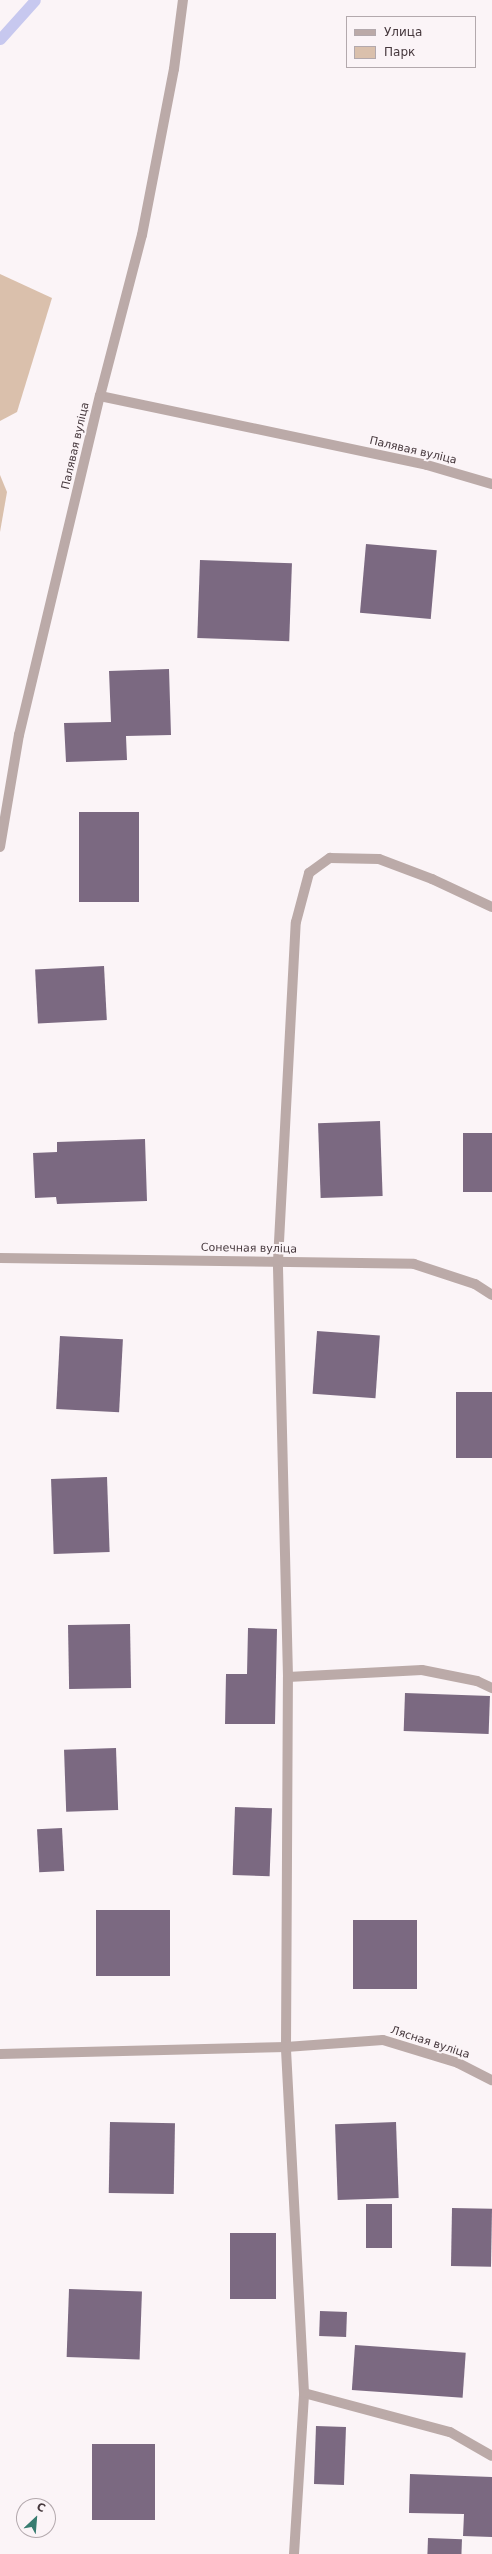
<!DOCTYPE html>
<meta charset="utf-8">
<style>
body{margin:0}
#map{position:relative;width:492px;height:2554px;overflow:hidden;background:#fbf4f7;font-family:"DejaVu Sans",sans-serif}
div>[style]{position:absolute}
.green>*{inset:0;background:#dac0ac}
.stream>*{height:11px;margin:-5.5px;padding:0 5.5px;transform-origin:5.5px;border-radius:5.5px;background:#c7c8ef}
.building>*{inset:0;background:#7b6981;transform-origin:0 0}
.minor>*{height:10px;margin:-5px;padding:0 5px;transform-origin:5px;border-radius:5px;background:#bbaaa8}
span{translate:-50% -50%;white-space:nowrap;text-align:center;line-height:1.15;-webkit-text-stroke:4px #fbf4f7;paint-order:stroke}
.street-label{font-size:11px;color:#46383d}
.legend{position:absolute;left:346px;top:16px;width:130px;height:52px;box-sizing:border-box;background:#fbf4f7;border:1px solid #b3a9ad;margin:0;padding:5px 7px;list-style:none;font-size:12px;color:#46383d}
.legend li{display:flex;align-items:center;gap:8px;height:20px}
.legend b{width:20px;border:1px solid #b3a9ad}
.north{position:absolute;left:16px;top:2498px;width:40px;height:40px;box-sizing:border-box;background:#fbf4f7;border:1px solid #b3a9ad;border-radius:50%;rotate:26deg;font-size:11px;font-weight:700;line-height:16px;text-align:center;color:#46383d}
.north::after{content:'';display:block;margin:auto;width:14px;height:18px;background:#387c70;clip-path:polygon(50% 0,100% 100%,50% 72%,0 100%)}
</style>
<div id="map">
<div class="green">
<div style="clip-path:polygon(0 274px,52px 298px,17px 412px,0 421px)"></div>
<div style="clip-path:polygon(0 475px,7px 492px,0 532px)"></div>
</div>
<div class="stream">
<div style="left:0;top:39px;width:52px;rotate:-48.1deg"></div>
</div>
<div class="building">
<div style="left:366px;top:544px;width:71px;height:69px;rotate:5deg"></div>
<div style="left:200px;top:560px;width:92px;height:78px;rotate:2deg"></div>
<div style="clip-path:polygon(169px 669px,171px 735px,126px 736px,127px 760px,66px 762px,64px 723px,111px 722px,109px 671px)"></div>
<div style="left:79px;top:812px;width:60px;height:90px"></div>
<div style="left:104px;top:966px;width:54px;height:69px;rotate:87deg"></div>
<div style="left:380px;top:1121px;width:75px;height:62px;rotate:88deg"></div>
<div style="left:492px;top:1133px;width:59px;height:29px;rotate:90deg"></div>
<div style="clip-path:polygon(145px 1139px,147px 1201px,57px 1204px,56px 1197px,35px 1198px,33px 1153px,57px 1152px,57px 1142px)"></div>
<div style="left:317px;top:1331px;width:63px;height:63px;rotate:4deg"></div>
<div style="left:60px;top:1336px;width:63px;height:73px;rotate:3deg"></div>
<div style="left:492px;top:1392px;width:66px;height:36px;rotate:90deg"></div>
<div style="left:107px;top:1477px;width:75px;height:56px;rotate:88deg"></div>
<div style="left:130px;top:1624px;width:64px;height:62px;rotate:89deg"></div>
<div style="clip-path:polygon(248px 1628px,277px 1629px,275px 1724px,225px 1724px,226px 1674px,247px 1674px)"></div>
<div style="left:405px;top:1693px;width:85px;height:38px;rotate:2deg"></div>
<div style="left:116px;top:1748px;width:62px;height:52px;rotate:88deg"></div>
<div style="left:235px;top:1807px;width:37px;height:68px;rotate:2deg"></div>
<div style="left:62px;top:1828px;width:43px;height:25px;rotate:87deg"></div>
<div style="left:96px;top:1910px;width:74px;height:66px"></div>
<div style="left:417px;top:1920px;width:69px;height:64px;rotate:90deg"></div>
<div style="left:110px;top:2122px;width:65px;height:71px;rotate:1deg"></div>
<div style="left:396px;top:2122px;width:76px;height:61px;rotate:88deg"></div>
<div style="left:366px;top:2204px;width:26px;height:44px"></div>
<div style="left:452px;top:2208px;width:40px;height:58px;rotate:1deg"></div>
<div style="left:230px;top:2233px;width:46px;height:66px"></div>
<div style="left:69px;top:2289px;width:73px;height:68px;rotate:2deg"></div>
<div style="left:320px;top:2311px;width:27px;height:25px;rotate:2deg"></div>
<div style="left:355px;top:2345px;width:111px;height:45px;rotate:4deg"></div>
<div style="left:316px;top:2426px;width:30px;height:58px;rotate:2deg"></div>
<div style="left:92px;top:2444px;width:63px;height:76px"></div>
<div style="clip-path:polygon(410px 2474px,492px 2477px,492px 2537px,463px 2536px,464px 2514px,409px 2513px)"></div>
<div style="left:428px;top:2538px;width:34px;height:16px;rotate:2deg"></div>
</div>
<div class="minor">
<div style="left:100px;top:396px;width:334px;rotate:11.9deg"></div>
<div style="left:427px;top:465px;width:68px;rotate:16.3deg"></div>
<div style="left:0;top:847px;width:114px;rotate:-80.4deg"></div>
<div style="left:19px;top:735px;width:349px;rotate:-76.6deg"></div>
<div style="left:100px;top:396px;width:166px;rotate:-75.4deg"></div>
<div style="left:142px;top:235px;width:169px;rotate:-79.1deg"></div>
<div style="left:174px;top:69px;width:70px;rotate:-82.6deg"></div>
<div style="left:0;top:1258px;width:414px;rotate:0.8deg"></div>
<div style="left:414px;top:1264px;width:64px;rotate:18.2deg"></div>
<div style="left:475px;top:1284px;width:20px;rotate:33deg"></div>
<div style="left:288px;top:1677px;width:134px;rotate:-3deg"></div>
<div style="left:422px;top:1670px;width:56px;rotate:11.3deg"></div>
<div style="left:477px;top:1681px;width:17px;rotate:25deg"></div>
<div style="left:0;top:2054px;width:286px;rotate:-1.4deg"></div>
<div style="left:286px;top:2047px;width:97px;rotate:-4.1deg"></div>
<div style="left:383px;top:2040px;width:78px;rotate:17deg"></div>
<div style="left:458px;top:2063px;width:38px;rotate:27deg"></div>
<div style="left:304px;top:2393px;width:151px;rotate:15deg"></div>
<div style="left:450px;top:2432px;width:48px;rotate:29.7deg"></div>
<div style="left:294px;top:2554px;width:161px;rotate:-86.4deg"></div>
<div style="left:304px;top:2393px;width:346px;rotate:-93deg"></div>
<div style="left:286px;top:2047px;width:370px;rotate:-89.7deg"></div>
<div style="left:288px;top:1677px;width:416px;rotate:-91.4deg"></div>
<div style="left:278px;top:1261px;width:339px;rotate:-87deg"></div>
<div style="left:296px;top:922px;width:51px;rotate:-75.1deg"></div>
<div style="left:309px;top:873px;width:26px;rotate:-36deg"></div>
<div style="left:330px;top:858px;width:49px;rotate:1.2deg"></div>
<div style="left:379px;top:859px;width:57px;rotate:20.7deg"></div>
<div style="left:432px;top:879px;width:66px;rotate:25deg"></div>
</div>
<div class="street-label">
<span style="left:76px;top:446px;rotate:-77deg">Палявая вуліца</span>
<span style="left:413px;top:451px;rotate:13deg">Палявая вуліца</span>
<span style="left:249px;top:1249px;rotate:1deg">Сонечная вуліца</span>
<span style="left:430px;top:2043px;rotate:18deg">Лясная вуліца</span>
</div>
<ul class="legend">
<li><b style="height:5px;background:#bbaaa8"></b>Улица</li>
<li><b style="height:11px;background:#dac0ac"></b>Парк</li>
</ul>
<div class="north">С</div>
</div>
